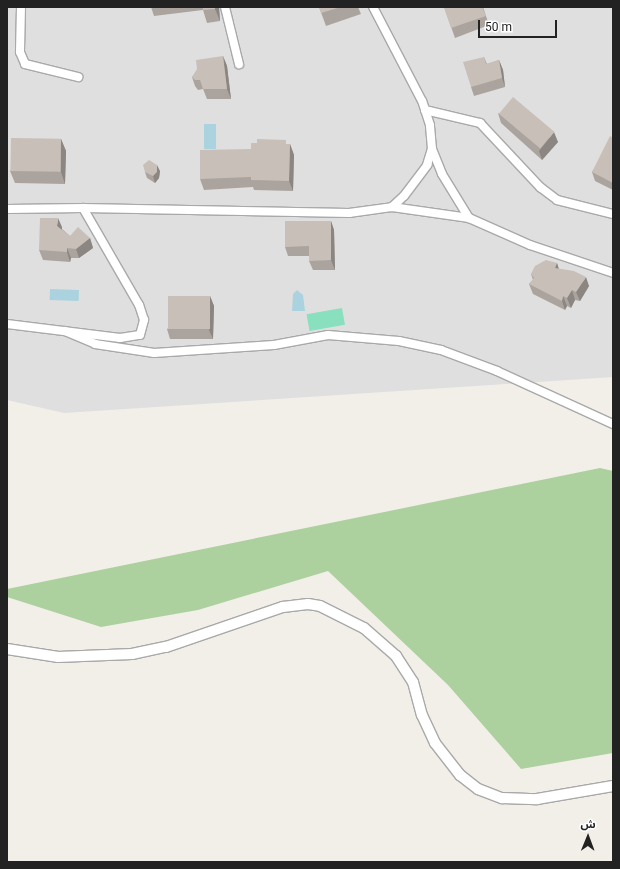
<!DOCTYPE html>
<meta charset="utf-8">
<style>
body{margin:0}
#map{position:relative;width:620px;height:869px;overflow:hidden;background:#f2efe9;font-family:Roboto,"Noto Sans Arabic",sans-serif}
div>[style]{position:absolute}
.residential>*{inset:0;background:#e0dfdf}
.forest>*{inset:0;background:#add19e}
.pitch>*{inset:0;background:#88e0be;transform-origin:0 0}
.water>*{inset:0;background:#aad3df;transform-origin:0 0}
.roads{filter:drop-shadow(1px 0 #a9a9a9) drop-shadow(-1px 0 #a9a9a9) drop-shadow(0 1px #a9a9a9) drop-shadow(0 -1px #a9a9a9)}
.minor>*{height:8px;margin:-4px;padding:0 4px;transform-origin:4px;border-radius:4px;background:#fff}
.tertiary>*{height:10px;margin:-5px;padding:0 5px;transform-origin:5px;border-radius:5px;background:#fff}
.wall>*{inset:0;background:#aba49e}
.shaded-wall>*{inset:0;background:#8b8681}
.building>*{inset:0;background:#c7bfb8;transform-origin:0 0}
span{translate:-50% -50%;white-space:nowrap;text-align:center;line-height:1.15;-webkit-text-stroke:3px #fff;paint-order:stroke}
.frame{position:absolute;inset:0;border:8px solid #222;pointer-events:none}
.north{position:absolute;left:568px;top:817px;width:40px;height:40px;-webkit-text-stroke:3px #fff;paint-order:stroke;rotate:1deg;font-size:11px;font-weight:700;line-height:16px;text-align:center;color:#222}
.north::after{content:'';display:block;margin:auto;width:14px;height:18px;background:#222;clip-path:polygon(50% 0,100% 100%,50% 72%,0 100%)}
.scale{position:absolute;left:478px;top:20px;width:79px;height:18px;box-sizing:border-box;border:2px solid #222;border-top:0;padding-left:5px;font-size:12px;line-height:14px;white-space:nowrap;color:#222;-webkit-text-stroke:3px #fff;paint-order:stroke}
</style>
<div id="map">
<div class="residential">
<div style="clip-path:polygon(7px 7px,613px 7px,613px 377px,64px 413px,7px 400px)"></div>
</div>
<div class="forest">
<div style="clip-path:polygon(600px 468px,613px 471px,613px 753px,521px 769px,448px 685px,328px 571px,198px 610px,101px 627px,7px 597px,7px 589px)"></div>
</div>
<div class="pitch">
<div style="left:342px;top:308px;width:17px;height:36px;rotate:80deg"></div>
</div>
<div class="water">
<div style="left:204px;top:124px;width:12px;height:25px"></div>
<div style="left:50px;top:289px;width:29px;height:11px;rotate:2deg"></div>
<div style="clip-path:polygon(297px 290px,303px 295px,305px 311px,292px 311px,293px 294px)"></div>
</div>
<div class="roads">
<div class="minor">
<div style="left:21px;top:7px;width:45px;rotate:91.3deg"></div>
<div style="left:20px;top:52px;width:13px;rotate:67deg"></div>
<div style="left:25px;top:64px;width:55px;rotate:13.8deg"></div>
<div style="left:225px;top:7px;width:59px;rotate:76.2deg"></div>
<div style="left:425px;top:110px;width:57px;rotate:13.3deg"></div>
<div style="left:480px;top:123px;width:88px;rotate:46.8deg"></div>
<div style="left:540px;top:187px;width:21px;rotate:37deg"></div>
<div style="left:557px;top:200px;width:58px;rotate:14deg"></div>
<div style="left:432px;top:149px;width:27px;rotate:68deg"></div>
<div style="left:442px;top:174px;width:52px;rotate:58.5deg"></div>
<div style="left:392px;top:207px;width:78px;rotate:8.1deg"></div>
<div style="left:469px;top:218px;width:67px;rotate:23.9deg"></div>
<div style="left:530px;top:245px;width:88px;rotate:18.6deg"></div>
<div style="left:7px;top:209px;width:76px;rotate:-0.8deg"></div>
<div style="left:83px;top:208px;width:266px;rotate:1.1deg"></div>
<div style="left:349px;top:213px;width:43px;rotate:-7.9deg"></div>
<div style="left:392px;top:207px;width:16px;rotate:-43deg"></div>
<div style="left:404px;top:196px;width:39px;rotate:-53deg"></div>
<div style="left:427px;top:165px;width:17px;rotate:-73deg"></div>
<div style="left:432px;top:149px;width:24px;rotate:-95deg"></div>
<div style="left:430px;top:125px;width:25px;rotate:-108deg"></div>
<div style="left:422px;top:101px;width:106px;rotate:-117.5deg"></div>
<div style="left:7px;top:324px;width:114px;rotate:7.1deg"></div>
<div style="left:120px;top:338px;width:20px;rotate:-9deg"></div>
<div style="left:140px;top:335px;width:16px;rotate:-75deg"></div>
<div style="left:144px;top:320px;width:16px;rotate:-108deg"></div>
<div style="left:139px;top:305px;width:112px;rotate:-120deg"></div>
<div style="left:65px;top:331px;width:33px;rotate:23deg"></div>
<div style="left:95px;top:344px;width:60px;rotate:8.7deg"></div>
<div style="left:154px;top:353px;width:120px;rotate:-3.8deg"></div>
<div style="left:274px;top:345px;width:55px;rotate:-10.5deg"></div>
<div style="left:328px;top:335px;width:71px;rotate:4.8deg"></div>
<div style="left:399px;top:341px;width:43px;rotate:12.1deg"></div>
<div style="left:441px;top:350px;width:60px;rotate:20.6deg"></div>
<div style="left:497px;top:371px;width:128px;rotate:24.6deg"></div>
</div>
<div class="tertiary">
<div style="left:7px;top:649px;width:52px;rotate:8.9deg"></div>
<div style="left:58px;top:657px;width:74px;rotate:-2.3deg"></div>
<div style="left:132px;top:654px;width:35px;rotate:-12deg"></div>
<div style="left:166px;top:647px;width:124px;rotate:-18.9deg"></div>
<div style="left:283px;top:607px;width:25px;rotate:-7deg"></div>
<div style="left:308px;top:604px;width:12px;rotate:9deg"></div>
<div style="left:320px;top:606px;width:49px;rotate:26.6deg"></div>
<div style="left:364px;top:628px;width:43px;rotate:41.2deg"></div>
<div style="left:396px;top:656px;width:31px;rotate:57deg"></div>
<div style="left:413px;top:682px;width:34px;rotate:75deg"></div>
<div style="left:422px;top:715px;width:31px;rotate:65deg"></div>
<div style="left:435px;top:743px;width:41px;rotate:52deg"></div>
<div style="left:460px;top:775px;width:23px;rotate:38deg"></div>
<div style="left:478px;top:789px;width:26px;rotate:21deg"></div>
<div style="left:502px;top:798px;width:35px;rotate:2deg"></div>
<div style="left:537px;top:799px;width:77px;rotate:-9.7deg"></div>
</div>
</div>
<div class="wall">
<div style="clip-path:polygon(151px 7px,219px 7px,220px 21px,207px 23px,203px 10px,154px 16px)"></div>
<div style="clip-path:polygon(319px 7px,358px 7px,361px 14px,326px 26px)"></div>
<div style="clip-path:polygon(444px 7px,483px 7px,489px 25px,455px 38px)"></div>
<div style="clip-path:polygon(223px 56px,227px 66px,231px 99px,207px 99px,203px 89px,198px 90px,195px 86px,192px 77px)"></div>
<div style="clip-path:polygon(484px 57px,487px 64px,499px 60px,503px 70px,505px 87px,474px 96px,471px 87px)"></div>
<div style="clip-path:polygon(498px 113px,558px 142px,542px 160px,501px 123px)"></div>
<div style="clip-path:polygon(613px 138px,613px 190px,595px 181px,592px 172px)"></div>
<div style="clip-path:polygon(61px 139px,66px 151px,65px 184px,15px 183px,10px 171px)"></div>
<div style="clip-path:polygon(288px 144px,290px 144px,294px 155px,293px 191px,254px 190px,253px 187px,204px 190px,200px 179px)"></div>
<div style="clip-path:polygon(160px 171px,159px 178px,155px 183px,147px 178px,145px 172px)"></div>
<div style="clip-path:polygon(331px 221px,334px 230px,335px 270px,313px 270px,309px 261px,309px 256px,288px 256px,285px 247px)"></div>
<div style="clip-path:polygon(62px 227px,62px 229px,70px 236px,90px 238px,93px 248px,79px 258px,71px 258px,70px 262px,43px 260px,39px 250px)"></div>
<div style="clip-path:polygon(557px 263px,559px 269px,589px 286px,580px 301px,575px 300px,571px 308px,567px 306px,565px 310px,533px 294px,529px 284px,533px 280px,531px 274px)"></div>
<div style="clip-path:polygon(210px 296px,214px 306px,213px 339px,170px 339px,167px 329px)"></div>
</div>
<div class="shaded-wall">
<div style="clip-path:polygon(215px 7px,219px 7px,220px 21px,215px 9px)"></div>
<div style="clip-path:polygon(223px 56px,227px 66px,231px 99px,227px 89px)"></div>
<div style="clip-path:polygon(499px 60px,503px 70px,505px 87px,502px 78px)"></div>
<div style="clip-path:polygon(554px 132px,558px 142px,542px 160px,539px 151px)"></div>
<div style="clip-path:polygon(61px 139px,66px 151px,65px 184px,61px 172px)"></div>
<div style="clip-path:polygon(290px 144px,294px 155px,293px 191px,289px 181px)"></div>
<div style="clip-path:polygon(157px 165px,160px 171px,159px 178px,155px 183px,153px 176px)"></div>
<div style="clip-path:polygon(58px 218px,62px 227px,61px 235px,57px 226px)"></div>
<div style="clip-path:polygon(331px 221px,334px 230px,335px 270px,331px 260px)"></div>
<div style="clip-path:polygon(90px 238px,93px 248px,79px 258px,76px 249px)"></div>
<div style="clip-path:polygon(67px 248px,71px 258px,70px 262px,67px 252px)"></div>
<div style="clip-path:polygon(557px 263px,560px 273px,555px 268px)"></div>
<div style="clip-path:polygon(586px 277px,589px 286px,580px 301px,576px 292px)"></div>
<div style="clip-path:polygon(572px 290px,575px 300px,571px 308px,567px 298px)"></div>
<div style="clip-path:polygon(210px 296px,214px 306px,213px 339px,209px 330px)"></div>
<div style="clip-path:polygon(563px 296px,567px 306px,565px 310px,562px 301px)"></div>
</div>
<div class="building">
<div style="clip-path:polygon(203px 7px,215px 7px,215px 9px,203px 10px)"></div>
<div style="clip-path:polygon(319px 7px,341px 7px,321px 13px)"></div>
<div style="clip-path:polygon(444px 7px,482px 7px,486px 16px,451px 28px)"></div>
<div style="clip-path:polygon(223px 56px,227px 89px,203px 89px,200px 80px,195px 80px,192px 77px,197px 69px,196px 60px)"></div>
<div style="clip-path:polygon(484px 57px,486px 64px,499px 60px,502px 78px,471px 87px,463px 62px)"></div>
<div style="left:513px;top:97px;width:54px;height:22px;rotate:40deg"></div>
<div style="clip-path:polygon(610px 136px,613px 138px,613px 183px,592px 172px)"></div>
<div style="left:11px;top:138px;width:50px;height:33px;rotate:1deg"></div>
<div style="clip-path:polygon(257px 139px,286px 140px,286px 144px,290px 144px,289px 181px,251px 180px,251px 177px,200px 179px,200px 150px,251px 149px,251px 143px,257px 143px)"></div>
<div style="clip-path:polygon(149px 160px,157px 165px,157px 172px,153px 176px,145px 172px,143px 165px)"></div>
<div style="clip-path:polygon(40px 218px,58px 218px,57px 226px,70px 236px,78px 227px,90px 238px,76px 249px,67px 248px,67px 252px,39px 250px)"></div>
<div style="clip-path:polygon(285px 221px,331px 221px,331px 260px,309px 261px,309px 246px,285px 247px)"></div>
<div style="clip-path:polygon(546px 260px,557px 263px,555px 268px,574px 271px,586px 277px,576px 292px,572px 290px,567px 298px,563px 296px,562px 301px,529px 284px,534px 278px,531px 274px,535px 266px)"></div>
<div style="left:168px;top:296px;width:42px;height:33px"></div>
</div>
<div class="frame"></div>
<div class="north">ش</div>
<div class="scale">50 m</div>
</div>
